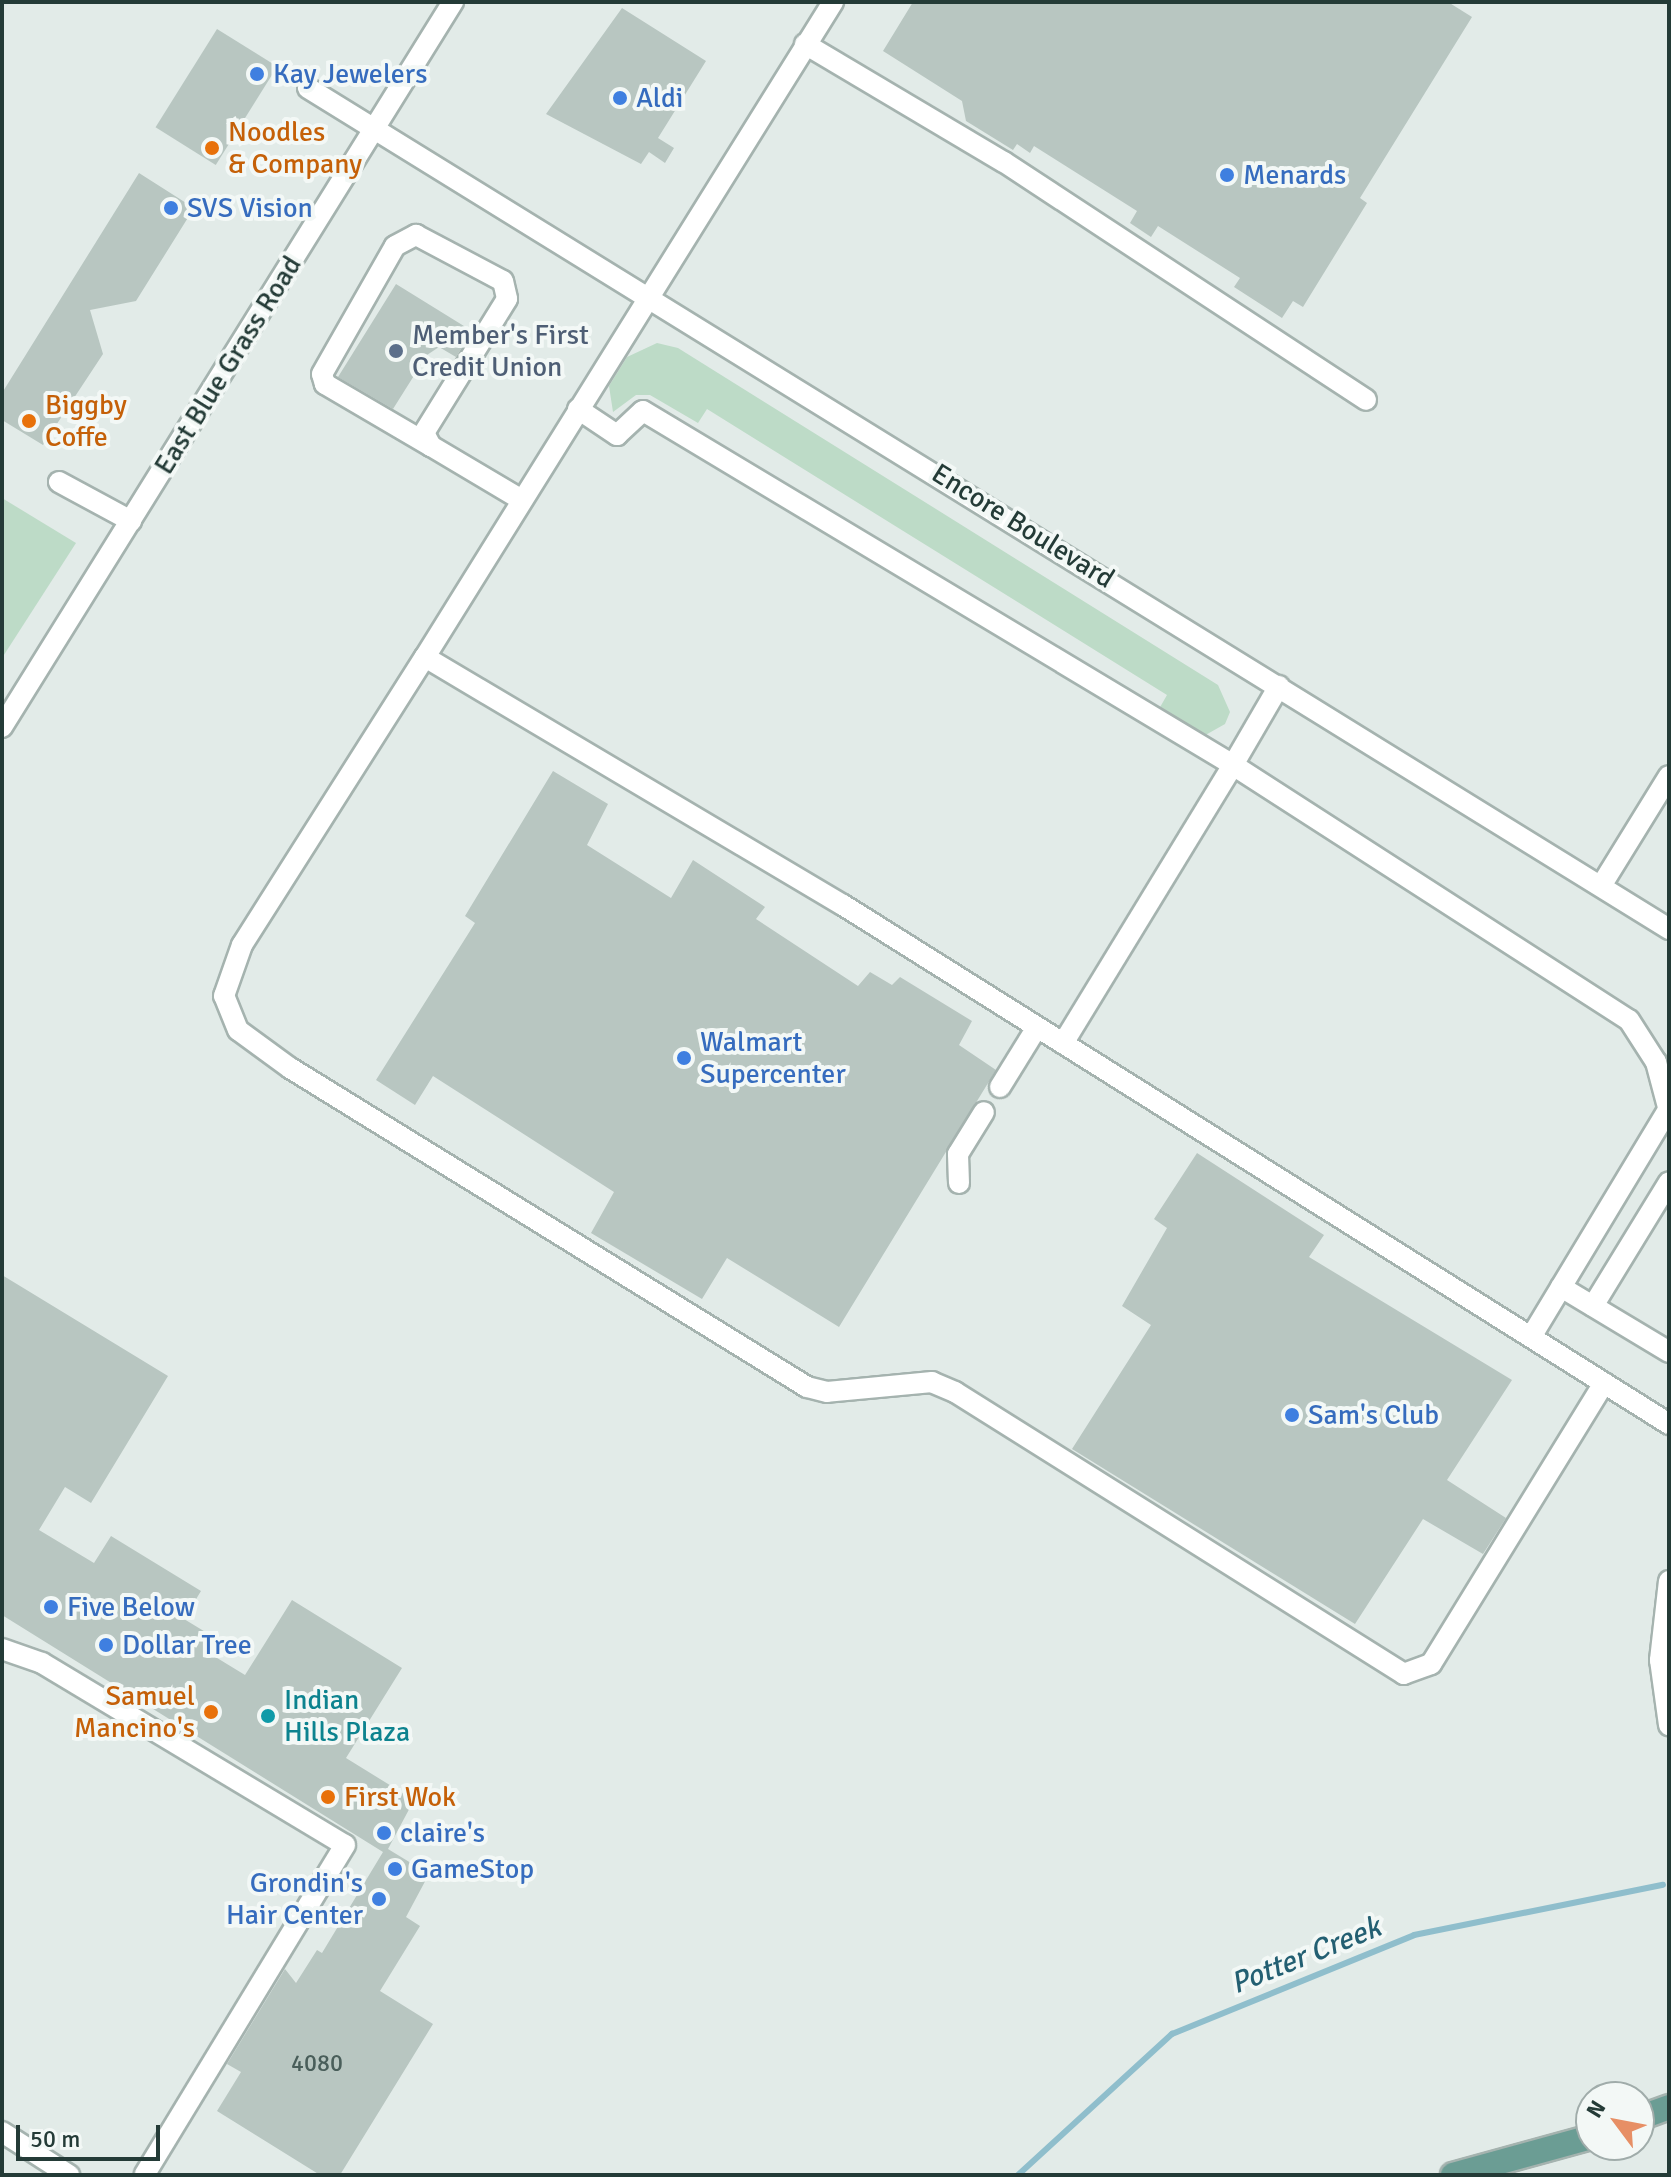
<!DOCTYPE html>
<style>
body{margin:0}
#map{position:relative;width:1671px;height:2177px;overflow:hidden;background:#e2ebe8;font-family:Signika,sans-serif}
div>[style]{position:absolute}
.green>*{inset:0;background:#bddbc7}
.stream>*{height:6px;margin:-3px;padding:0 3px;transform-origin:3px;border-radius:3px;background:#8fbecc}
.building>*{inset:0;background:#b8c6c1;transform-origin:0 0}
.roads{filter:drop-shadow(2px 0 #a5b3af) drop-shadow(-2px 0 #a5b3af) drop-shadow(0 2px #a5b3af) drop-shadow(0 -2px #a5b3af)}
.minor>*{height:20px;margin:-10px;padding:0 10px;transform-origin:10px;border-radius:10px;background:#fff}
.major>*{height:24px;margin:-12px;padding:0 12px;transform-origin:12px;border-radius:12px;background:#6b9d94}
.dots>*{width:22px;height:22px;translate:-50% -50%;box-sizing:border-box;border:4px solid #f3f8f6;border-radius:50%}
span{translate:-50% -50%;white-space:nowrap;text-align:center;line-height:1.15;-webkit-text-stroke:8px #f3f8f6;paint-order:stroke}
.number-label{font-size:24px;color:#495e5a}
.number-label span{-webkit-text-stroke-width:0}
.shop-label{font-size:28px;color:#366cbe}
.left{translate:0 -50%;text-align:left}
.right{translate:-100% -50%;text-align:right}
.food-label{font-size:28px;color:#c56008}
.service-label{font-size:28px;color:#4e5e75}
.street-label{font-size:28px;color:#243b37}
.culture-label{font-size:28px;color:#0d838f}
.water-label{font-size:30px;color:#235f72;font-style:italic}
.frame{position:absolute;inset:0;border:4px solid #243b37;pointer-events:none}
.north{position:absolute;left:1575px;top:2081px;width:80px;height:80px;box-sizing:border-box;background:#f3f8f6;border:2px solid #a0acaa;border-radius:50%;rotate:302deg;font-size:22px;font-weight:700;line-height:32px;text-align:center;color:#243b37}
.north::after{content:'';display:block;margin:auto;width:28px;height:36px;background:#e78f65;clip-path:polygon(50% 0,100% 100%,50% 72%,0 100%)}
.scale{position:absolute;left:16px;top:2125px;width:144px;height:36px;box-sizing:border-box;border:4px solid #243b37;border-top:0;padding-left:10px;font-size:24px;line-height:28px;white-space:nowrap;color:#243b37;-webkit-text-stroke:6px #f3f8f6;paint-order:stroke}
</style>
<div id="map">
<div class="green">
<div style="clip-path:polygon(657px 343px,678px 348px,1218px 685px,1230px 712px,1225px 724px,1202px 737px,1159px 709px,1167px 695px,707px 409px,698px 423px,650px 395px,636px 395px,613px 412px,609px 386px,627px 357px)"></div>
<div style="clip-path:polygon(2px 498px,76px 543px,2px 658px)"></div>
</div>
<div class="stream">
<div style="left:1018px;top:2175px;width:209px;rotate:-42.5deg"></div>
<div style="left:1172px;top:2034px;width:261px;rotate:-22.2deg"></div>
<div style="left:1414px;top:1935px;width:254px;rotate:-11.4deg"></div>
</div>
<div class="building">
<div style="clip-path:polygon(913px 2px,1448px 2px,1472px 17px,1360px 198px,1367px 203px,1303px 307px,1293px 301px,1282px 318px,1234px 287px,1240px 278px,1158px 226px,1151px 237px,1130px 223px,1137px 211px,1034px 146px,1030px 153px,1017px 144px,1013px 150px,966px 121px,962px 101px,883px 51px)"></div>
<div style="clip-path:polygon(622px 8px,706px 61px,658px 138px,674px 148px,665px 163px,649px 152px,641px 164px,546px 114px)"></div>
<div style="left:217px;top:29px;width:71px;height:116px;rotate:32deg"></div>
<div style="clip-path:polygon(139px 173px,194px 208px,136px 301px,90px 310px,103px 354px,43px 445px,2px 420px,2px 393px)"></div>
<div style="clip-path:polygon(396px 284px,472px 331px,456px 357px,439px 347px,427px 355px,393px 409px,338px 377px)"></div>
<div style="clip-path:polygon(553px 771px,608px 804px,587px 845px,671px 898px,693px 860px,765px 907px,756px 919px,858px 986px,870px 972px,892px 985px,900px 977px,972px 1021px,959px 1045px,996px 1070px,839px 1327px,727px 1258px,702px 1299px,591px 1233px,614px 1192px,433px 1076px,415px 1105px,376px 1080px,475px 923px,465px 916px)"></div>
<div style="clip-path:polygon(1197px 1153px,1324px 1235px,1309px 1257px,1512px 1380px,1447px 1480px,1506px 1518px,1483px 1554px,1423px 1519px,1355px 1624px,1072px 1449px,1151px 1325px,1122px 1306px,1167px 1228px,1154px 1219px)"></div>
<div style="clip-path:polygon(2px 1275px,168px 1376px,91px 1503px,65px 1487px,39px 1530px,94px 1563px,111px 1536px,201px 1591px,184px 1619px,212px 1636px,204px 1650px,245px 1675px,292px 1600px,402px 1668px,346px 1758px,414px 1800px,388px 1849px,429px 1874px,406px 1917px,420px 1926px,380px 1991px,433px 2024px,340px 2175px,320px 2175px,217px 2111px,241px 2072px,227px 2064px,285px 1969px,296px 1983px,317px 1950px,322px 1953px,383px 1852px,2px 1615px)"></div>
</div>
<div class="roads">
<div class="minor">
<div style="left:805px;top:44px;width:231px;rotate:30.7deg"></div>
<div style="left:1004px;top:162px;width:433px;rotate:33.3deg"></div>
<div style="left:308px;top:88px;width:1600px;rotate:31.71deg"></div>
<div style="left:578px;top:409px;width:47px;rotate:33.7deg"></div>
<div style="left:617px;top:435px;width:35px;rotate:-43deg"></div>
<div style="left:643px;top:411px;width:688px;rotate:30.96deg"></div>
<div style="left:1233px;top:765px;width:326px;rotate:121.4deg"></div>
<div style="left:431px;top:446px;width:123px;rotate:-149.7deg"></div>
<div style="left:325px;top:384px;width:10px;rotate:-107deg"></div>
<div style="left:322px;top:374px;width:147px;rotate:-60.3deg"></div>
<div style="left:395px;top:246px;width:24px;rotate:-28deg"></div>
<div style="left:416px;top:235px;width:98px;rotate:27.9deg"></div>
<div style="left:503px;top:281px;width:18px;rotate:77deg"></div>
<div style="left:507px;top:299px;width:158px;rotate:121.8deg"></div>
<div style="left:424px;top:433px;width:15px;rotate:62deg"></div>
<div style="left:431px;top:446px;width:106px;rotate:30.7deg"></div>
<div style="left:59px;top:482px;width:82px;rotate:28.4deg"></div>
<div style="left:425px;top:657px;width:772px;rotate:-58.08deg"></div>
<div style="left:1279px;top:686px;width:91px;rotate:120.2deg"></div>
<div style="left:1233px;top:765px;width:471px;rotate:32.8deg"></div>
<div style="left:1629px;top:1020px;width:50px;rotate:57.3deg"></div>
<div style="left:1656px;top:1062px;width:47px;rotate:75.1deg"></div>
<div style="left:2px;top:727px;width:854px;rotate:-58.12deg"></div>
<div style="left:1601px;top:886px;width:129px;rotate:-58.3deg"></div>
<div style="left:1000px;top:1087px;width:70px;rotate:-58.3deg"></div>
<div style="left:959px;top:1183px;width:29px;rotate:-92deg"></div>
<div style="left:958px;top:1154px;width:49px;rotate:-58.2deg"></div>
<div style="left:1561px;top:1287px;width:126px;rotate:31deg"></div>
<div style="left:1593px;top:1306px;width:145px;rotate:-58.5deg"></div>
<div style="left:1531px;top:1337px;width:267px;rotate:-58.9deg"></div>
<div style="left:1604px;top:1383px;width:330px;rotate:121.6deg"></div>
<div style="left:1431px;top:1664px;width:29px;rotate:160deg"></div>
<div style="left:1404px;top:1674px;width:530px;rotate:-147.87deg"></div>
<div style="left:955px;top:1392px;width:25px;rotate:-157deg"></div>
<div style="left:932px;top:1382px;width:105px;rotate:174.6deg"></div>
<div style="left:827px;top:1392px;width:21px;rotate:-166deg"></div>
<div style="left:807px;top:1387px;width:607px;rotate:-148.32deg"></div>
<div style="left:290px;top:1068px;width:64px;rotate:-143.8deg"></div>
<div style="left:238px;top:1030px;width:37px;rotate:-112deg"></div>
<div style="left:224px;top:996px;width:54px;rotate:-70.6deg"></div>
<div style="left:242px;top:945px;width:341px;rotate:-57.6deg"></div>
<div style="left:425px;top:657px;width:486px;rotate:30.7deg"></div>
<div style="left:843px;top:905px;width:976px;rotate:32.14deg"></div>
<div style="left:1669px;top:1581px;width:80px;rotate:96.5deg"></div>
<div style="left:1660px;top:1660px;width:66px;rotate:82.1deg"></div>
<div style="left:2px;top:1649px;width:42px;rotate:19.3deg"></div>
<div style="left:42px;top:1663px;width:353px;rotate:31deg"></div>
<div style="left:345px;top:1845px;width:386px;rotate:121.3deg"></div>
<div style="left:2px;top:2132px;width:80px;rotate:32.7deg"></div>
</div>
<div class="major">
<div style="left:1639px;top:2118px;width:32px;rotate:-20deg"></div>
<div style="left:1453px;top:2175px;width:143px;rotate:-15.4deg"></div>
</div>
</div>
<div class="dots">
<div style="left:257px;top:74px;background:#3f7fe0"></div>
<div style="left:620px;top:98px;background:#3f7fe0"></div>
<div style="left:212px;top:148px;background:#e8710a"></div>
<div style="left:1227px;top:175px;background:#3f7fe0"></div>
<div style="left:171px;top:208px;background:#3f7fe0"></div>
<div style="left:396px;top:351px;background:#5c6f8a"></div>
<div style="left:29px;top:421px;background:#e8710a"></div>
<div style="left:684px;top:1058px;background:#3f7fe0"></div>
<div style="left:1292px;top:1415px;background:#3f7fe0"></div>
<div style="left:51px;top:1607px;background:#3f7fe0"></div>
<div style="left:106px;top:1645px;background:#3f7fe0"></div>
<div style="left:211px;top:1712px;background:#e8710a"></div>
<div style="left:268px;top:1716px;background:#0f9aa8"></div>
<div style="left:328px;top:1797px;background:#e8710a"></div>
<div style="left:384px;top:1833px;background:#3f7fe0"></div>
<div style="left:395px;top:1869px;background:#3f7fe0"></div>
<div style="left:379px;top:1899px;background:#3f7fe0"></div>
</div>
<div class="number-label">
<span style="left:317px;top:2064px">4080</span>
</div>
<div class="shop-label">
<span class="left" style="left:273px;top:74px">Kay Jewelers</span>
<span class="left" style="left:636px;top:98px">Aldi</span>
<span class="left" style="left:1243px;top:175px">Menards</span>
<span class="left" style="left:187px;top:208px">SVS Vision</span>
<span class="left" style="left:700px;top:1058px">Walmart<br>Supercenter</span>
<span class="left" style="left:1308px;top:1415px">Sam's Club</span>
<span class="left" style="left:67px;top:1607px">Five Below</span>
<span class="left" style="left:122px;top:1645px">Dollar Tree</span>
<span class="left" style="left:400px;top:1833px">claire's</span>
<span class="left" style="left:411px;top:1869px">GameStop</span>
<span class="right" style="left:363px;top:1899px">Grondin's<br>Hair Center</span>
</div>
<div class="food-label">
<span class="left" style="left:228px;top:148px">Noodles<br>&amp; Company</span>
<span class="left" style="left:45px;top:421px">Biggby<br>Coffe</span>
<span class="right" style="left:195px;top:1712px">Samuel<br>Mancino's</span>
<span class="left" style="left:344px;top:1797px">First Wok</span>
</div>
<div class="service-label">
<span class="left" style="left:412px;top:351px">Member's First<br>Credit Union</span>
</div>
<div class="street-label">
<span style="left:228px;top:365px;rotate:-58deg">East Blue Grass Road</span>
<span style="left:1023px;top:526px;rotate:32deg">Encore Boulevard</span>
</div>
<div class="culture-label">
<span class="left" style="left:284px;top:1716px">Indian<br>Hills Plaza</span>
</div>
<div class="water-label">
<span style="left:1306px;top:1956px;rotate:-22deg">Potter Creek</span>
</div>
<div class="frame"></div>
<div class="north">N</div>
<div class="scale">50 m</div>
</div>
